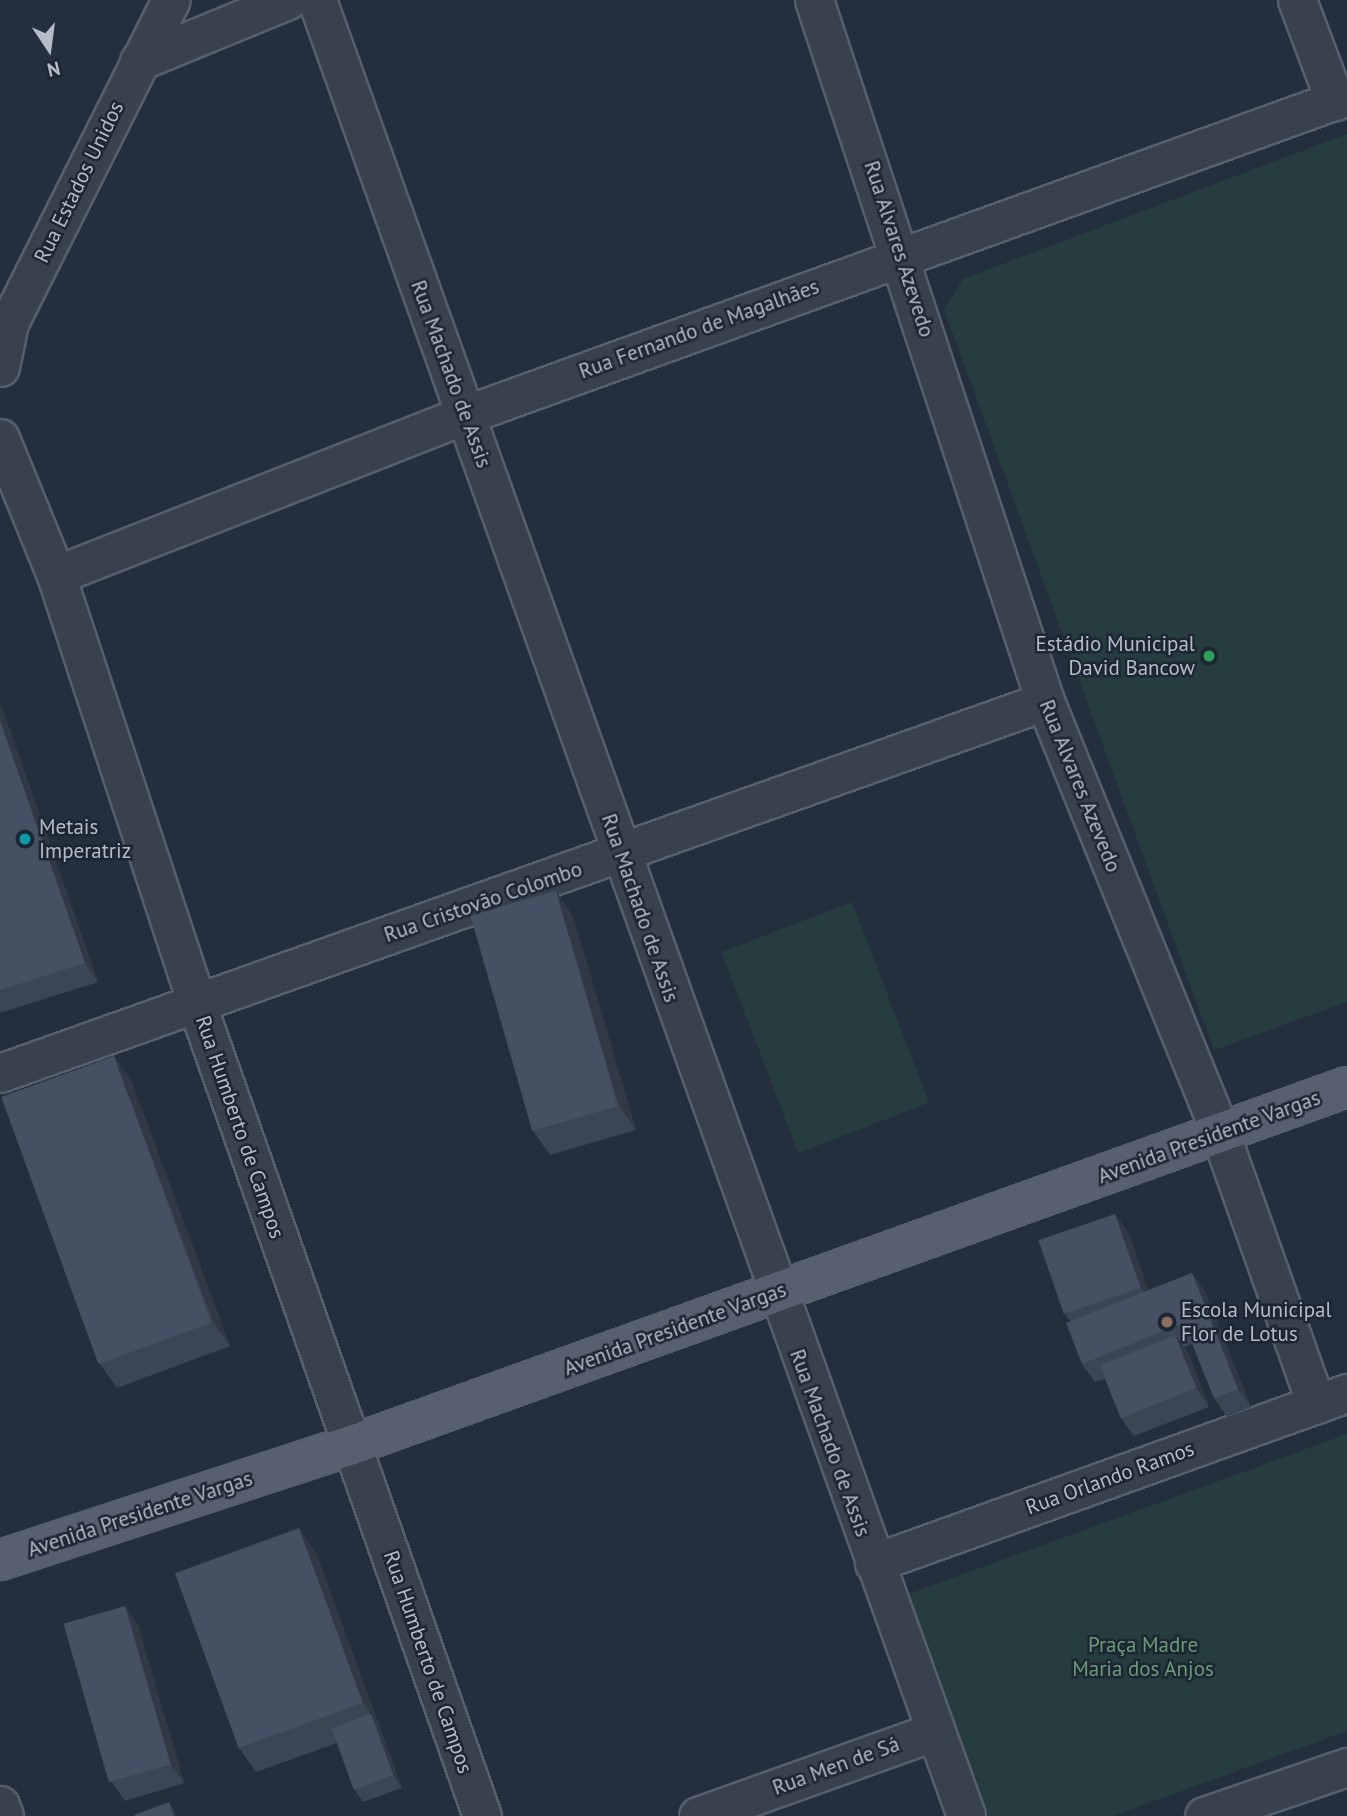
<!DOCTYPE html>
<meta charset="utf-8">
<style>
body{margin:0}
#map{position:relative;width:1347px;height:1816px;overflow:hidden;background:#242f3e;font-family:"PT Sans",sans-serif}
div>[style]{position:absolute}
.green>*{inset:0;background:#263c3f;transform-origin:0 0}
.roads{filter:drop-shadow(2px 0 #565f6c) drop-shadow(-2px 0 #565f6c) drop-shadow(0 2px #565f6c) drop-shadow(0 -2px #565f6c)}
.street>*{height:37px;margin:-18.5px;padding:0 18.5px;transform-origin:18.5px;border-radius:18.5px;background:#38414e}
.primary>*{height:38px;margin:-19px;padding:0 19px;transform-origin:19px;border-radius:19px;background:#56606e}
.wall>*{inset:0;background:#3b4654}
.shaded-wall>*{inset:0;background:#303945}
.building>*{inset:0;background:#455162;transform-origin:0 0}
.dots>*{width:19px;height:19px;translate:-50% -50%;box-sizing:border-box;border:4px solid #1d2633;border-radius:50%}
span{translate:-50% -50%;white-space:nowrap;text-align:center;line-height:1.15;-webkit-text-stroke:5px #1d2633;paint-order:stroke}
.street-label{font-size:21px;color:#b4bcc9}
.poi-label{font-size:21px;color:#b4bcc9}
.right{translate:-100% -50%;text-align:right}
.left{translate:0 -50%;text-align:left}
.park-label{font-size:21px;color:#6b9a76}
.north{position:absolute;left:14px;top:14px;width:70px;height:70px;-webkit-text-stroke:5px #1d2633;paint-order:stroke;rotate:167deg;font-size:19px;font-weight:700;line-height:28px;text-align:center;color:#b4bcc9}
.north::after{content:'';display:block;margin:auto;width:24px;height:32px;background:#b4bcc9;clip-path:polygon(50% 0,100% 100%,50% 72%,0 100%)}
</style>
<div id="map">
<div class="green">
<div style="clip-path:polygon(1347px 134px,1347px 1002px,1214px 1050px,944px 309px,963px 279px)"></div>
<div style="left:852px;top:902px;width:215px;height:140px;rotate:69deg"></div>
<div style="clip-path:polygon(1347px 1434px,1347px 1731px,1113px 1816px,987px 1816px,906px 1595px)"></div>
</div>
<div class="roads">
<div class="street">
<div style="left:317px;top:0;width:1928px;rotate:70.33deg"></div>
<div style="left:814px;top:0;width:738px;rotate:71.76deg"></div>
<div style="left:1045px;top:701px;width:466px;rotate:67.9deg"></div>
<div style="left:1220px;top:1133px;width:288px;rotate:70.5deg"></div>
<div style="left:1297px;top:0;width:108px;rotate:69.4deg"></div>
<div style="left:139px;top:61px;width:161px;rotate:-22.3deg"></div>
<div style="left:0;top:367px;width:45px;rotate:-78.4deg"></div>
<div style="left:9px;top:323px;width:361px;rotate:-63.4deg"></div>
<div style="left:0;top:438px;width:148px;rotate:67.8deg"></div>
<div style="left:56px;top:575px;width:449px;rotate:71.8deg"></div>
<div style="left:196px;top:1002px;width:863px;rotate:70.64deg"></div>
<div style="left:56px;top:575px;width:439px;rotate:-21.4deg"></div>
<div style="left:465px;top:415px;width:938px;rotate:-19.88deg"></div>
<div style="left:0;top:1073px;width:1109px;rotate:-19.59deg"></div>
<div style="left:874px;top:1563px;width:503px;rotate:-19.77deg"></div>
<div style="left:0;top:1805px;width:12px;rotate:70deg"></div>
<div style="left:698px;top:1816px;width:252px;rotate:-19.7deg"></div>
<div style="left:1204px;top:1816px;width:151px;rotate:-18.9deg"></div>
</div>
<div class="primary">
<div style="left:0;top:1560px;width:370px;rotate:-18.1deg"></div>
<div style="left:352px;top:1445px;width:1057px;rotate:-19.79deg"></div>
</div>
</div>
<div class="wall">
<div style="clip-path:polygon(0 702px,98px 982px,0 1013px)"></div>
<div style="clip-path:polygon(573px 916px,636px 1130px,550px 1155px,533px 1131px)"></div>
<div style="clip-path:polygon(131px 1080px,230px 1346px,117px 1388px,100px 1364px)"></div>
<div style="clip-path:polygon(1129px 1233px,1148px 1290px,1192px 1273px,1205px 1292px,1251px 1407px,1227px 1417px,1214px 1398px,1192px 1344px,1184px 1347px,1189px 1354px,1209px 1407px,1134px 1436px,1120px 1417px,1105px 1379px,1095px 1382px,1082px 1364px,1070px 1321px,1065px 1315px)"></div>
<div style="clip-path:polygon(316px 1553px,402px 1788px,363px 1802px,354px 1789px,337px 1743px,256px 1772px,239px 1748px)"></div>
<div style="clip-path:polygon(125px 1606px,138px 1625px,184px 1783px,125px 1801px,112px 1782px)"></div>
</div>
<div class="shaded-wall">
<div style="clip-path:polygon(0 702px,98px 982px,85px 963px,0 721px)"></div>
<div style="clip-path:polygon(556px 891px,573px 916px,636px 1130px,619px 1106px)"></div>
<div style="clip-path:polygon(114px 1056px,131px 1080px,230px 1346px,213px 1322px)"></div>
<div style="clip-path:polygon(1115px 1214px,1129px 1233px,1154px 1307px,1141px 1288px)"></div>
<div style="clip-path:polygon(1192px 1273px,1205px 1292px,1251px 1407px,1238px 1389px)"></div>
<div style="clip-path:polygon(1175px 1335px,1189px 1354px,1209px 1407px,1196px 1388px)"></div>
<div style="clip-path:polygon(299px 1528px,316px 1553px,380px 1727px,363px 1703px)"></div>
<div style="clip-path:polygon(125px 1606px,138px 1625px,184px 1783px,171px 1764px)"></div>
<div style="clip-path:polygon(371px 1714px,380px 1727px,402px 1788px,393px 1775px)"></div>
<div style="clip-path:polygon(169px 1802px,178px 1816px,174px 1816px)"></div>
</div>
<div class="building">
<div style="clip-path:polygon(0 721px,85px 963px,0 990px)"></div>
<div style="left:556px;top:891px;width:224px;height:89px;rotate:74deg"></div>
<div style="left:114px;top:1056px;width:284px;height:120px;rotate:70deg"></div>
<div style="left:1115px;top:1214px;width:78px;height:81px;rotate:71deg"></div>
<div style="clip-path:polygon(1192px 1273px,1238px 1389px,1214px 1398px,1184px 1323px,1082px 1364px,1066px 1323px)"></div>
<div style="left:1175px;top:1335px;width:57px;height:81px;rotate:68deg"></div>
<div style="left:299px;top:1528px;width:186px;height:132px;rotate:70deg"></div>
<div style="left:125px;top:1606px;width:165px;height:64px;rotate:74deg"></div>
<div style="left:371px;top:1714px;width:65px;height:42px;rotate:70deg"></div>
<div style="clip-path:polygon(169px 1802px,174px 1816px,135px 1816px,134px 1815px)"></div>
</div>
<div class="dots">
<div style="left:1209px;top:656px;background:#2e9e5b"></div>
<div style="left:25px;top:839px;background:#0f9aa8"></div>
<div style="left:1167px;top:1322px;background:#8d6e63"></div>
</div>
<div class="street-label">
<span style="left:79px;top:182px;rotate:-64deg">Rua Estados Unidos</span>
<span style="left:899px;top:249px;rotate:72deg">Rua Alvares Azevedo</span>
<span style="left:699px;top:329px;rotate:-20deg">Rua Fernando de Magalhães</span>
<span style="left:451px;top:374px;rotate:70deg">Rua Machado de Assis</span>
<span style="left:1080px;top:786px;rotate:68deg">Rua Alvares Azevedo</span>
<span style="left:483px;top:902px;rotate:-19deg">Rua Cristovão Colombo</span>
<span style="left:640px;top:908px;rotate:71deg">Rua Machado de Assis</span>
<span style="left:240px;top:1127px;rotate:71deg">Rua Humberto de Campos</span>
<span style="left:1209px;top:1137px;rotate:-20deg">Avenida Presidente Vargas</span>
<span style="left:675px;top:1329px;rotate:-20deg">Avenida Presidente Vargas</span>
<span style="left:830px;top:1443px;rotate:70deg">Rua Machado de Assis</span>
<span style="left:1110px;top:1478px;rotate:-20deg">Rua Orlando Ramos</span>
<span style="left:140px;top:1514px;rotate:-18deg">Avenida Presidente Vargas</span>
<span style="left:428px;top:1662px;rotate:71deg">Rua Humberto de Campos</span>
<span style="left:836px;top:1766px;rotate:-20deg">Rua Men de Sá</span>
</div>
<div class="poi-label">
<span class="right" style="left:1195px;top:656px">Estádio Municipal<br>David Bancow</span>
<span class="left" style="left:39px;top:839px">Metais<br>Imperatriz</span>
<span class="left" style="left:1181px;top:1322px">Escola Municipal<br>Flor de Lotus</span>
</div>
<div class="park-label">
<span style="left:1143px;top:1657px">Praça Madre<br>Maria dos Anjos</span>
</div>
<div class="north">N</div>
</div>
